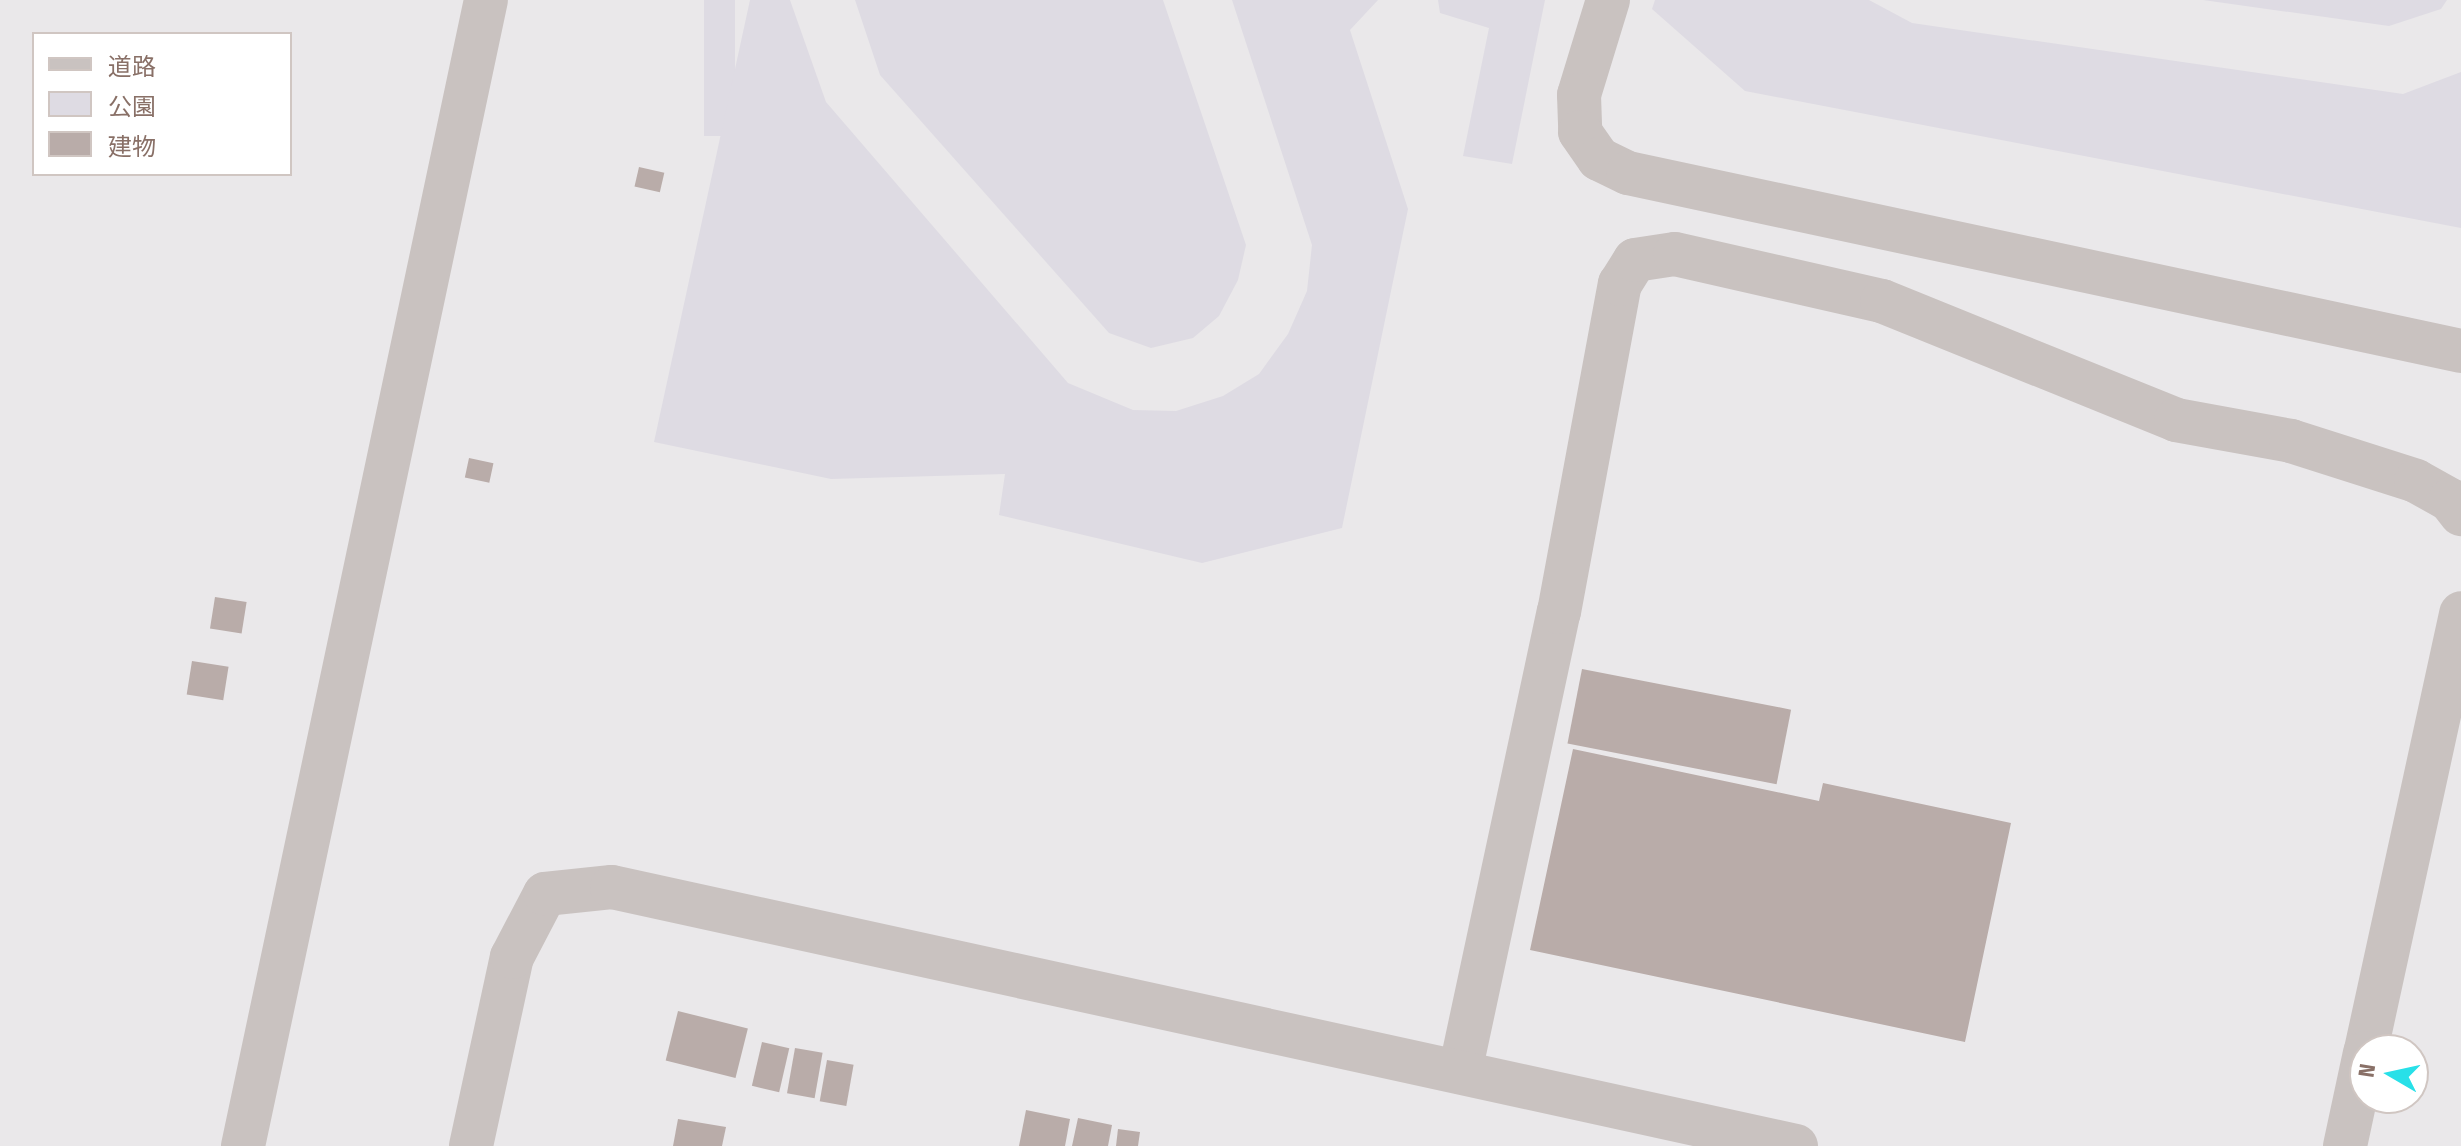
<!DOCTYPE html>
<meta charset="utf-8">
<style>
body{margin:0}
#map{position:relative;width:2461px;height:1146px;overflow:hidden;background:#f7f7f9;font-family:"Fira Sans Condensed","Noto Sans JP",sans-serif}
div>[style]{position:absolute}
.built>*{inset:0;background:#eae8ea}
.green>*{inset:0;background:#dedbe3;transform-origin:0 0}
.building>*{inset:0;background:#b9aca9;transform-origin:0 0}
.minor>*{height:44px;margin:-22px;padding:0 22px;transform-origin:22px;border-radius:22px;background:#c9c2c0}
span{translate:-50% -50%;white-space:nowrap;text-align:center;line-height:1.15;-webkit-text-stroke:8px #fff;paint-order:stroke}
.legend{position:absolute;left:32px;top:32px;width:260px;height:144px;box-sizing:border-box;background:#fff;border:2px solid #d0c6c2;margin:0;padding:10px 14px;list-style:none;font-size:24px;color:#897067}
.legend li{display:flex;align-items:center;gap:16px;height:40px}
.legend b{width:40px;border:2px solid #d0c6c2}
.north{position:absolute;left:2349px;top:1034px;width:80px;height:80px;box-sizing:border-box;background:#fff;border:2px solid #d0c6c2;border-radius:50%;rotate:279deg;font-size:22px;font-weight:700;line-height:32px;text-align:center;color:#897067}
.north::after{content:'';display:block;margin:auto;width:28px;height:36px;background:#28e0e8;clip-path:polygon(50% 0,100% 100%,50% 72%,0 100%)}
</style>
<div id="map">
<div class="built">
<div style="clip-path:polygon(evenodd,0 0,2461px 0,2461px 1146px,0 1146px,0 0,34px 34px,290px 34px,290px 174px,34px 174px,34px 34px,0 0,2365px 1050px,2413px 1050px,2413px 1098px,2365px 1098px,2365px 1050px)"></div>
</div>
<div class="green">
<div style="left:704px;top:0;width:31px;height:136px"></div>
<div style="clip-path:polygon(750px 0,790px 0,826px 102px,1068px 383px,1133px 410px,1176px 411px,1223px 396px,1259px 374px,1288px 334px,1307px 291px,1312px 245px,1232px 0,1378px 0,1350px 30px,1408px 209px,1342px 528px,1202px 563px,999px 515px,1005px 474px,831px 479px,654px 442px)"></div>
<div style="clip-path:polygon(855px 0,1163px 0,1246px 245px,1238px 280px,1219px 316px,1193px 338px,1151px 348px,1109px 333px,880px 75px)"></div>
<div style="clip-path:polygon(1438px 0,1545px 0,1512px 164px,1463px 156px,1489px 28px,1440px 13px)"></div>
<div style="clip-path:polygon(1655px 0,1869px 0,1912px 23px,2403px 94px,2461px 72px,2461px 228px,1745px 91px,1652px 9px)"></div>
<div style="clip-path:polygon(2203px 0,2447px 0,2441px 9px,2389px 26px)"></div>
</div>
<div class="building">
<div style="left:639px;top:167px;width:26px;height:20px;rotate:13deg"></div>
<div style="left:469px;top:458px;width:25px;height:20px;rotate:12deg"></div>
<div style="left:215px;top:597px;width:32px;height:32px;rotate:9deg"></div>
<div style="left:192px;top:661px;width:37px;height:34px;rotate:9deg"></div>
<div style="left:1582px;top:669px;width:213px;height:76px;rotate:11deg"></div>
<div style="clip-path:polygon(1573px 749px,1819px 801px,1823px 783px,2011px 823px,1965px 1042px,1530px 950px)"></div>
<div style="left:678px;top:1011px;width:72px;height:51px;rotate:14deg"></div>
<div style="left:762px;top:1042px;width:28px;height:45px;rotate:13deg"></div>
<div style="left:795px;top:1048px;width:28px;height:46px;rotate:10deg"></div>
<div style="left:827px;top:1060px;width:27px;height:42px;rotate:10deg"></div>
<div style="clip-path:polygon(1026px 1110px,1070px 1119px,1065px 1146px,1019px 1146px)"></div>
<div style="clip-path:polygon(1078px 1118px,1112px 1125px,1108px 1146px,1072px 1146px)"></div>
<div style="clip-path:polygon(678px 1119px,726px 1127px,722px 1146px,673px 1146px)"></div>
<div style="clip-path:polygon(1118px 1129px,1140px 1132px,1138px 1146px,1116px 1146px)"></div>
</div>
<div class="minor">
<div style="left:1608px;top:0;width:99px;rotate:107deg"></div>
<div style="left:1579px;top:95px;width:37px;rotate:88deg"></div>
<div style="left:1580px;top:132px;width:33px;rotate:55deg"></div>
<div style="left:1599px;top:159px;width:32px;rotate:26deg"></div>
<div style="left:1628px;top:173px;width:852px;rotate:12.06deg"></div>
<div style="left:2366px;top:1050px;width:447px;rotate:-77.7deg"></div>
<div style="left:1460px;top:1072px;width:471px;rotate:-77.9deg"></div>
<div style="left:1559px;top:612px;width:334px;rotate:-79.5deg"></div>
<div style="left:1620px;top:284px;width:28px;rotate:-58deg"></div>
<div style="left:1635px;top:260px;width:40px;rotate:-8.5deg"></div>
<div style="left:1675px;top:254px;width:212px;rotate:12.8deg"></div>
<div style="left:1882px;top:301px;width:317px;rotate:22deg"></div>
<div style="left:2176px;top:420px;width:117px;rotate:10.3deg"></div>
<div style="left:2291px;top:441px;width:131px;rotate:17.7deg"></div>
<div style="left:2416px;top:481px;width:39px;rotate:29deg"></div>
<div style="left:2450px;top:500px;width:18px;rotate:52deg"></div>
<div style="left:243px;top:1146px;width:1171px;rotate:-78.03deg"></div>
<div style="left:471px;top:1146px;width:193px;rotate:-77.8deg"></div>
<div style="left:512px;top:957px;width:71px;rotate:-62.4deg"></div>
<div style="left:545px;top:894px;width:67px;rotate:-6deg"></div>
<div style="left:612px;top:887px;width:1212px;rotate:12.34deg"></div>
<div style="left:2345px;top:1146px;width:95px;rotate:-77.9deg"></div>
</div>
<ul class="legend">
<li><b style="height:10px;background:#c9c2c0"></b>道路</li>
<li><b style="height:22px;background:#dedbe3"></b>公園</li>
<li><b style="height:22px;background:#b9aca9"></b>建物</li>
</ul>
<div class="north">N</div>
</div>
